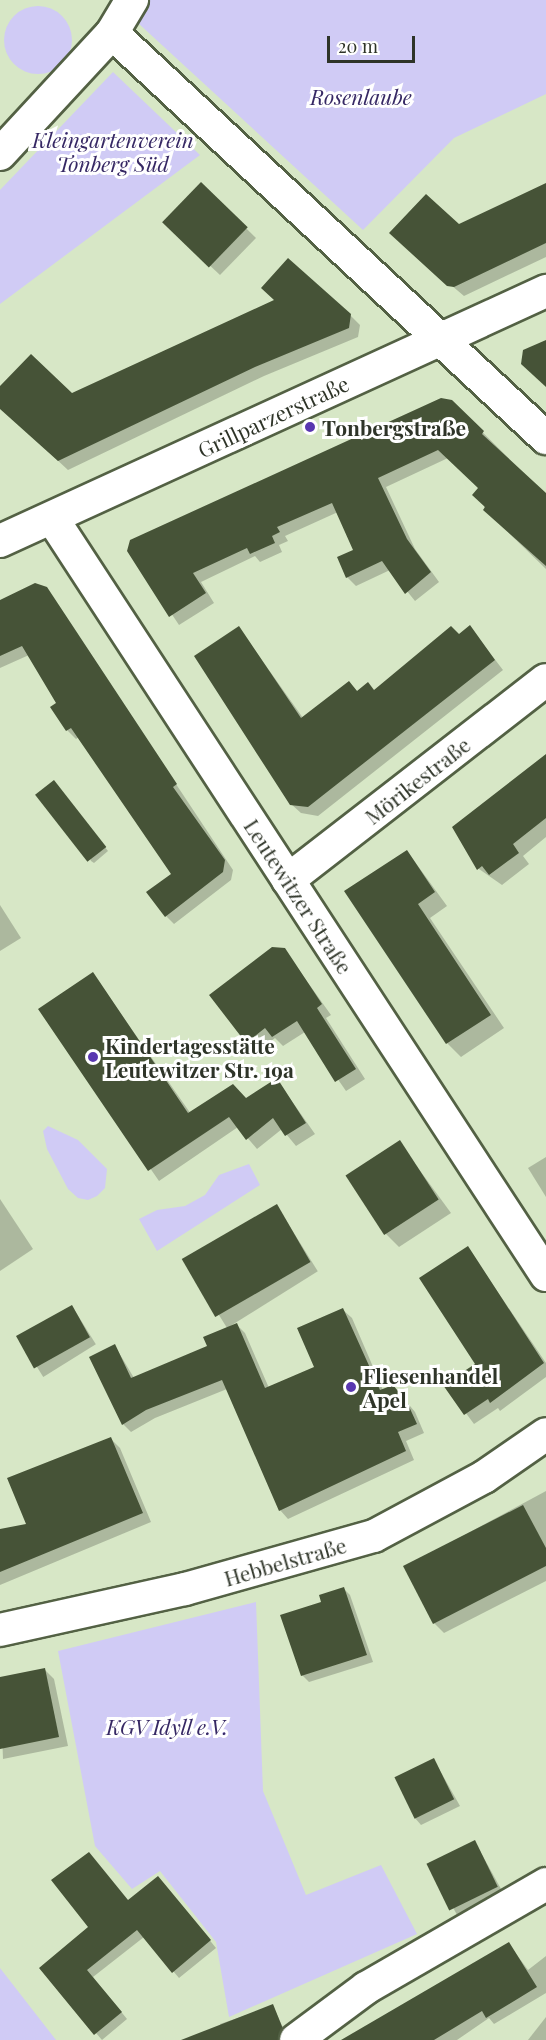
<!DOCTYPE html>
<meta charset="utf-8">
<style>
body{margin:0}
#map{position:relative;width:546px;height:2040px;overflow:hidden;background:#d7e7c6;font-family:"Playfair Display",serif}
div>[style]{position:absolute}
.green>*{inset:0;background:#d0cbf5}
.round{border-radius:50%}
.shadow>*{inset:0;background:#0003;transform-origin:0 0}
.building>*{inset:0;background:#465337;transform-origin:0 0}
.roads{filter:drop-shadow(2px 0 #536144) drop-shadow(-2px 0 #536144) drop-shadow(0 2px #536144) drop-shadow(0 -2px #536144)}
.minor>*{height:32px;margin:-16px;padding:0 16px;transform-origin:16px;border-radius:16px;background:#fff}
.dots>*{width:16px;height:16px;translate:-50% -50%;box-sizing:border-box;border:3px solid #fff;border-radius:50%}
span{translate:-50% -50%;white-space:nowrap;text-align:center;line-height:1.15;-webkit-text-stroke:6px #fff;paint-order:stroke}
.park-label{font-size:21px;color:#362864;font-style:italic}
.street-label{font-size:21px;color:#2e3428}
.poi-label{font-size:21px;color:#2e3428;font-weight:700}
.left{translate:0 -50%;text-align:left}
.scale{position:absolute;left:327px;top:36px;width:88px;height:27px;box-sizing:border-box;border:3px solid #2e3428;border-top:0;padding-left:8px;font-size:18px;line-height:21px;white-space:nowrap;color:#2e3428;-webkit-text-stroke:4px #fff;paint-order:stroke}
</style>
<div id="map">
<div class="green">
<div style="clip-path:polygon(113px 0,546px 0,546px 94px,454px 138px,363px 230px)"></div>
<div class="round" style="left:4px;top:6px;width:68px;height:68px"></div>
<div style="clip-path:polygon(113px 72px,200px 155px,0 304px,0 190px)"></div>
<div style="clip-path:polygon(48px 1126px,78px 1140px,107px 1169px,105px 1188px,97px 1196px,88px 1200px,78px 1198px,68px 1189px,47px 1149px,43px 1131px)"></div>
<div style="clip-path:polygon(249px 1164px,260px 1185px,157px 1251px,139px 1219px,157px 1210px,185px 1206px,205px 1195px,219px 1175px)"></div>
<div style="clip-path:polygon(256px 1602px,263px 1791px,306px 1895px,381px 1865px,417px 1934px,229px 2017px,216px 1942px,160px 1871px,132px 1889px,95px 1846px,58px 1651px)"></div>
<div style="clip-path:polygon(0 1968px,56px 2040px,0 2040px)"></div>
</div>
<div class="shadow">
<div style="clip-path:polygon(201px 184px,256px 238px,220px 275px,174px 232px)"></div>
<div style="clip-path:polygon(546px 185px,546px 257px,464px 296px,400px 242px,459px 226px)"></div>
<div style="clip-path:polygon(350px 315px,360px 325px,358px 337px,264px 376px,68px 470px,0 407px,0 388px,71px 394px)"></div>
<div style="clip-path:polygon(451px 401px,546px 495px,546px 569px,485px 510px,480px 488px,448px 458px,386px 487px,415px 549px,439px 582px,415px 601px,390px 570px,356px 586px,347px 577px,355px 550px,338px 512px,285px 536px,288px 541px,279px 545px,282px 552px,260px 562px,255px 556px,201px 582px,214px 603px,179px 625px,129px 550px)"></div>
<div style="clip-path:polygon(46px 588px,233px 870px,231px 880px,174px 924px,166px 916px,173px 874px,79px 737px,76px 739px,67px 730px,52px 707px,58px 704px,29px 655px,0 668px,0 601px)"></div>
<div style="clip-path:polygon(470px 627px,503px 670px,318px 816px,301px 813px,291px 804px,239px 628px,303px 718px,349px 683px,358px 692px,375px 692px)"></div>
<div style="clip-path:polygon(546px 756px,546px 837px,523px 856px,529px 864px,502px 885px,479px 869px,454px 827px)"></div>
<div style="clip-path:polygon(57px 785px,108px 851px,94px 863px,91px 861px)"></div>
<div style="clip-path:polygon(407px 851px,447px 906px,430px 918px,504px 1028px,461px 1057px,447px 1043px,347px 891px)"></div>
<div style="clip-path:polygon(0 905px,21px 938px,0 951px)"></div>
<div style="clip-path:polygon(284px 949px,331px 1015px,326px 1018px,365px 1079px,346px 1091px,305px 1032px,283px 1046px,275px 1038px,257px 1052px,247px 1042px)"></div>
<div style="clip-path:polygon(93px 974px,191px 1114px,246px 1099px,277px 1080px,315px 1134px,296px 1146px,282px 1129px,257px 1149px,238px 1127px,159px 1181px,40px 1010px)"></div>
<div style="clip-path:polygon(399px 1142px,451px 1213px,399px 1247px,386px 1234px)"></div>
<div style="clip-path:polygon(546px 1157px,546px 1197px,528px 1168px)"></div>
<div style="clip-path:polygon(0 1199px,33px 1249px,0 1271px)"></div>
<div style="left:277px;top:1206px;width:77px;height:107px;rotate:58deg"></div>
<div style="clip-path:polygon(468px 1248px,546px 1363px,546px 1377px,500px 1411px,498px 1408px,474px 1424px,445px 1385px,477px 1364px)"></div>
<div style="left:72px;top:1306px;width:45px;height:62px;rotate:58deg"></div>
<div style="clip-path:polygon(343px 1310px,352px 1318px,383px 1390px,401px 1395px,415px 1412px,424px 1433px,406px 1441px,414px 1460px,288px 1519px,280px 1510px,227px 1389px,155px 1418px,131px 1432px,123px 1424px,115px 1346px,134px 1378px,209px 1347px,236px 1324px,245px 1333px,269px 1388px,316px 1368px)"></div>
<div style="clip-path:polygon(111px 1439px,120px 1448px,151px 1522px,0 1585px,0 1531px,28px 1525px)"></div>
<div style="clip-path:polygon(546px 1491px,546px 1581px,444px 1633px,434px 1623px,405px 1567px)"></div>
<div style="clip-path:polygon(344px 1589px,350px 1595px,373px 1662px,309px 1682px,302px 1675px,323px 1603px)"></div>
<div style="clip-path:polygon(45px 1670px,54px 1679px,68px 1746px,3px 1759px,0 1679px)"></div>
<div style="clip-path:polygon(434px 1760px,460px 1806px,421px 1825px,415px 1818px)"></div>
<div style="left:475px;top:1842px;width:60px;height:51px;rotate:61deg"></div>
<div style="clip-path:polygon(89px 1854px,129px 1902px,164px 1884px,216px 1948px,179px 1978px,144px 1937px,93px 1977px,127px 2019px,102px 2040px,41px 1969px,91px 1927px)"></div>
<div style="clip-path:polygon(509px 1944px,528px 1970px,546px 1956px,546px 1993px,494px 2024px,489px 2018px,457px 2040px,344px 2040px)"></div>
<div style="clip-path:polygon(273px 2006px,285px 2032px,261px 2040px,226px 2040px,220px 2024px)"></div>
<div style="clip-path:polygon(546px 2017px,546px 2040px,528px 2040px)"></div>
</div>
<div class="building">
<div style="left:201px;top:182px;width:65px;height:56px;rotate:44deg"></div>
<div style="clip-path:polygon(546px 183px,546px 243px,454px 287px,447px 286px,389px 233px,426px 194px,459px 224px)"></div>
<div style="clip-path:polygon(288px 258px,351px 314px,349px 328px,255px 367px,58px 461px,0 409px,0 386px,31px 354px,72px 393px,274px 300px,261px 288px)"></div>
<div style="clip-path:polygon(546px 340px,546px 387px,521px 364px,523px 350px)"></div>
<div style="clip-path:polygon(441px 398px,452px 400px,484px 431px,482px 434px,546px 493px,546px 566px,483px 510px,485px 507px,472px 495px,478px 488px,438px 450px,378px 478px,407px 539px,431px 572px,405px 594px,382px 561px,346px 578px,337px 557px,353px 550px,332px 503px,277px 527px,280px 532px,272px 536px,275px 543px,250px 554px,247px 548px,193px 573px,206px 593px,169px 617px,127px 551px,130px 540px)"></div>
<div style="clip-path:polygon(35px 583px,47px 587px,177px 784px,173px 787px,225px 860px,223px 872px,165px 917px,146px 892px,171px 874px,71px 728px,66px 731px,50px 707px,56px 703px,22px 646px,0 656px,0 600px)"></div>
<div style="clip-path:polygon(470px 625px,495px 660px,308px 807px,290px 805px,194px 656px,239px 626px,301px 718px,349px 681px,357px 691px,368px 682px,374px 690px,451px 626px,459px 634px)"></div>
<div style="clip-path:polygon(546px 754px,546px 818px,513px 844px,519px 853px,489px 875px,482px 866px,477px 870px,452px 827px)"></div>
<div style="left:54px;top:780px;width:85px;height:24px;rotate:52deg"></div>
<div style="clip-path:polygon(407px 850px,435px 892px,418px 904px,491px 1015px,446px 1044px,344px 891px)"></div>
<div style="clip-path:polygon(272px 947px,285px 948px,322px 1004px,317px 1008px,356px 1069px,335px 1082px,297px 1021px,272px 1037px,265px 1028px,246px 1043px,209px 995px)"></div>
<div style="clip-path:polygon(93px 972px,188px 1113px,233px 1084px,246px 1098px,277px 1078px,306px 1123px,285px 1136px,273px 1118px,246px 1140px,229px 1117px,148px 1171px,38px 1009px)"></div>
<div style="left:400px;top:1140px;width:71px;height:65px;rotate:57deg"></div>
<div style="left:277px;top:1204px;width:67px;height:110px;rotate:60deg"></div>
<div style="clip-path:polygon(468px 1246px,544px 1363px,490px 1403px,488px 1399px,464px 1415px,443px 1385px,475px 1364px,419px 1278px)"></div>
<div style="left:72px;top:1305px;width:37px;height:64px;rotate:61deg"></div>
<div style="clip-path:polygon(343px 1308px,380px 1390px,393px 1385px,407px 1402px,417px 1424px,398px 1432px,406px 1451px,279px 1511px,222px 1380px,146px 1410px,122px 1425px,89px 1357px,115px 1344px,131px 1378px,207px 1346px,203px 1337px,237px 1323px,265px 1388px,314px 1367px,297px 1328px)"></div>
<div style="clip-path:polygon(111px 1437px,143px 1513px,0 1572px,0 1529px,26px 1524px,7px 1478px)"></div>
<div style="clip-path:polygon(523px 1505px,546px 1548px,546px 1566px,433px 1624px,403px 1566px)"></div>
<div style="clip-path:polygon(344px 1587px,367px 1655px,301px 1676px,280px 1615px,321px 1602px,319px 1595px)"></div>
<div style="clip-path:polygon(45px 1668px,59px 1737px,0 1749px,0 1677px)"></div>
<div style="left:434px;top:1758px;width:46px;height:44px;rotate:64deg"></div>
<div style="left:475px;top:1840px;width:52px;height:54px;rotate:64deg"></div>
<div style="clip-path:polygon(89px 1852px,128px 1900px,158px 1876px,211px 1940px,172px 1973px,137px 1930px,87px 1970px,122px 2012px,94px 2035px,39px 1968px,88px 1927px,51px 1880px)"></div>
<div style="clip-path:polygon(509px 1942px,537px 1987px,486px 2018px,482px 2011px,434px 2040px,341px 2040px)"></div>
<div style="clip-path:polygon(273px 2004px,283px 2029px,278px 2040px,181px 2040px)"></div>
</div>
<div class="roads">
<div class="minor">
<div style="left:112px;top:33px;width:594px;rotate:43.02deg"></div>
<div style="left:0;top:154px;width:165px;rotate:-47.2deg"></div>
<div style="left:112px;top:33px;width:39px;rotate:-59deg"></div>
<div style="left:52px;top:518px;width:904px;rotate:56.87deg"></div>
<div style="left:0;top:541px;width:601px;rotate:-24.6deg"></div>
<div style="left:288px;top:880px;width:326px;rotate:-37.8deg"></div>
<div style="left:0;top:1630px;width:189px;rotate:-12.5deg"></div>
<div style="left:185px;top:1589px;width:196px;rotate:-15.7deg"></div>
<div style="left:374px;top:1536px;width:125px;rotate:-28.2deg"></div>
<div style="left:484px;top:1477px;width:75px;rotate:-34.7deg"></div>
<div style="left:296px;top:2040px;width:87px;rotate:-36.6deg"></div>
<div style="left:366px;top:1988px;width:208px;rotate:-30deg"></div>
</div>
</div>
<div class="dots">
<div style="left:310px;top:427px;background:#5937b0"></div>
<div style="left:93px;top:1057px;background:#5937b0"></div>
<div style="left:351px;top:1387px;background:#5937b0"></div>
</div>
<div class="park-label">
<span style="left:361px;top:96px">Rosenlaube</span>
<span style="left:113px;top:151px">Kleingartenverein<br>Tonberg Süd</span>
<span style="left:167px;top:1726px">KGV Idyll e.V.</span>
</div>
<div class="street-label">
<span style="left:273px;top:416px;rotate:-25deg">Grillparzerstraße</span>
<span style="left:417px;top:780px;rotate:-38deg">Mörikestraße</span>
<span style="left:299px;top:896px;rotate:57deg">Leutewitzer Straße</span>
<span style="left:285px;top:1561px;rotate:-16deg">Hebbelstraße</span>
</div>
<div class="poi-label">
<span class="left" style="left:322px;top:427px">Tonbergstraße</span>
<span class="left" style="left:105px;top:1057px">Kindertagesstätte<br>Leutewitzer Str. 19a</span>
<span class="left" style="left:363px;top:1387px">Fliesenhandel<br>Apel</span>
</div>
<div class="scale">20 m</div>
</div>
